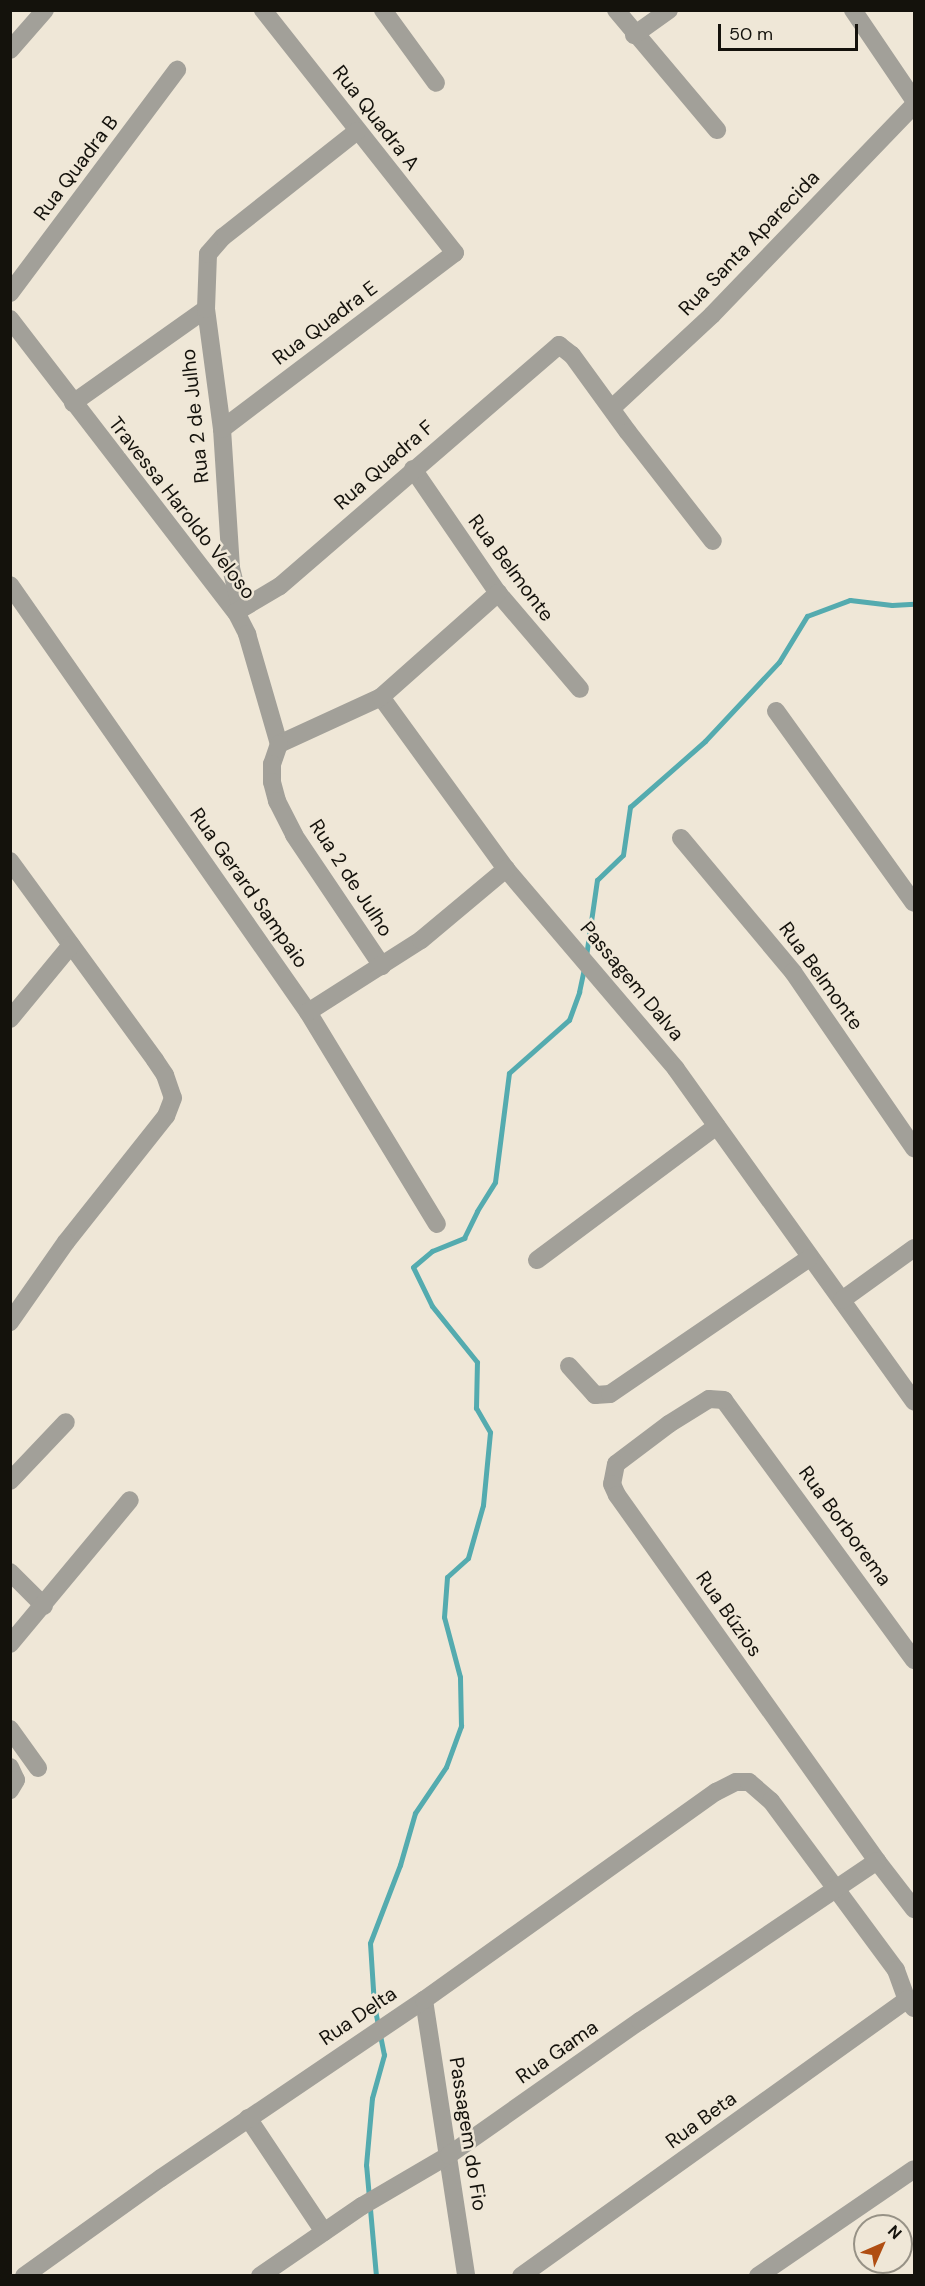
<!DOCTYPE html>
<meta charset="utf-8">
<style>
body{margin:0}
#map{position:relative;width:925px;height:2286px;overflow:hidden;background:#efe7d7;font-family:"DM Sans",sans-serif}
div>[style]{position:absolute}
.stream>*{height:5px;margin:-2.5px;padding:0 2.5px;transform-origin:2.5px;border-radius:2.5px;background:#54abaf}
.minor>*{height:18px;margin:-9px;padding:0 9px;transform-origin:9px;border-radius:9px;background:#a2a099}
span{translate:-50% -50%;white-space:nowrap;text-align:center;line-height:1.15;-webkit-text-stroke:5px #efe7d7;paint-order:stroke}
.street-label{font-size:20px;color:#14120c}
.frame{position:absolute;inset:0;border:12px solid #14120c;pointer-events:none}
.north{position:absolute;left:853px;top:2214px;width:60px;height:60px;box-sizing:border-box;background:#efe7d7;border:2px solid #979286;border-radius:50%;rotate:45deg;font-size:16px;font-weight:700;line-height:24px;text-align:center;color:#14120c}
.north::after{content:'';display:block;margin:auto;width:21px;height:27px;background:#b04e12;clip-path:polygon(50% 0,100% 100%,50% 72%,0 100%)}
.scale{position:absolute;left:718px;top:24px;width:140px;height:27px;box-sizing:border-box;border:3px solid #14120c;border-top:0;padding-left:8px;font-size:18px;line-height:21px;white-space:nowrap;color:#14120c;-webkit-text-stroke:4px #efe7d7;paint-order:stroke}
</style>
<div id="map">
<div class="stream">
<div style="left:586px;top:956px;width:77px;rotate:-81.8deg"></div>
<div style="left:597px;top:880px;width:36px;rotate:-44deg"></div>
<div style="left:623px;top:855px;width:49px;rotate:-81.7deg"></div>
<div style="left:630px;top:807px;width:100px;rotate:-41.3deg"></div>
<div style="left:705px;top:741px;width:108px;rotate:-46.9deg"></div>
<div style="left:779px;top:662px;width:54px;rotate:-58.7deg"></div>
<div style="left:807px;top:616px;width:46px;rotate:-20.4deg"></div>
<div style="left:850px;top:600px;width:42px;rotate:6.8deg"></div>
<div style="left:892px;top:605px;width:22px;rotate:-3deg"></div>
<div style="left:376px;top:2276px;width:111px;rotate:-95.1deg"></div>
<div style="left:366px;top:2165px;width:67px;rotate:-84.9deg"></div>
<div style="left:372px;top:2098px;width:45px;rotate:-74.4deg"></div>
<div style="left:384px;top:2055px;width:51px;rotate:-101.3deg"></div>
<div style="left:374px;top:2005px;width:62px;rotate:-93.7deg"></div>
<div style="left:370px;top:1943px;width:84px;rotate:-69deg"></div>
<div style="left:400px;top:1865px;width:54px;rotate:-73.9deg"></div>
<div style="left:415px;top:1813px;width:55px;rotate:-56deg"></div>
<div style="left:446px;top:1767px;width:44px;rotate:-69.9deg"></div>
<div style="left:461px;top:1726px;width:49px;rotate:-91.2deg"></div>
<div style="left:460px;top:1677px;width:62px;rotate:-104.9deg"></div>
<div style="left:444px;top:1617px;width:40px;rotate:-85.7deg"></div>
<div style="left:447px;top:1577px;width:28px;rotate:-42deg"></div>
<div style="left:468px;top:1558px;width:55px;rotate:-74.2deg"></div>
<div style="left:483px;top:1505px;width:73px;rotate:-84.5deg"></div>
<div style="left:490px;top:1432px;width:28px;rotate:-120deg"></div>
<div style="left:476px;top:1408px;width:46px;rotate:-88.8deg"></div>
<div style="left:477px;top:1362px;width:72px;rotate:-128.8deg"></div>
<div style="left:432px;top:1306px;width:43px;rotate:-116deg"></div>
<div style="left:413px;top:1267px;width:25px;rotate:-40deg"></div>
<div style="left:432px;top:1251px;width:35px;rotate:-22deg"></div>
<div style="left:464px;top:1238px;width:30px;rotate:-64deg"></div>
<div style="left:477px;top:1211px;width:34px;rotate:-58deg"></div>
<div style="left:495px;top:1182px;width:110px;rotate:-82.7deg"></div>
<div style="left:509px;top:1073px;width:80px;rotate:-41.5deg"></div>
<div style="left:569px;top:1020px;width:30px;rotate:-70deg"></div>
<div style="left:579px;top:992px;width:25px;rotate:-78deg"></div>
</div>
<div class="minor">
<div style="left:383px;top:10px;width:90px;rotate:54deg"></div>
<div style="left:616px;top:10px;width:157px;rotate:49.9deg"></div>
<div style="left:853px;top:10px;width:109px;rotate:55.9deg"></div>
<div style="left:634px;top:35px;width:43px;rotate:-35.5deg"></div>
<div style="left:10px;top:50px;width:53px;rotate:-48.8deg"></div>
<div style="left:10px;top:293px;width:279px;rotate:-53.2deg"></div>
<div style="left:10px;top:319px;width:370px;rotate:52.4deg"></div>
<div style="left:236px;top:612px;width:25px;rotate:63deg"></div>
<div style="left:247px;top:634px;width:115px;rotate:73.8deg"></div>
<div style="left:73px;top:403px;width:163px;rotate:-35.3deg"></div>
<div style="left:612px;top:408px;width:137px;rotate:-42.9deg"></div>
<div style="left:712px;top:315px;width:291px;rotate:-46.1deg"></div>
<div style="left:222px;top:429px;width:292px;rotate:-37.1deg"></div>
<div style="left:455px;top:253px;width:310px;rotate:-128.3deg"></div>
<div style="left:413px;top:469px;width:150px;rotate:55.6deg"></div>
<div style="left:498px;top:593px;width:126px;rotate:49.5deg"></div>
<div style="left:10px;top:585px;width:521px;rotate:55.09deg"></div>
<div style="left:308px;top:1012px;width:248px;rotate:58.7deg"></div>
<div style="left:241px;top:609px;width:42px;rotate:-103.7deg"></div>
<div style="left:231px;top:568px;width:139px;rotate:-93.7deg"></div>
<div style="left:222px;top:429px;width:121px;rotate:-97.6deg"></div>
<div style="left:206px;top:309px;width:55px;rotate:-87.9deg"></div>
<div style="left:208px;top:254px;width:23px;rotate:-49deg"></div>
<div style="left:223px;top:237px;width:171px;rotate:-38.3deg"></div>
<div style="left:236px;top:612px;width:51px;rotate:-30.6deg"></div>
<div style="left:280px;top:586px;width:369px;rotate:-40.8deg"></div>
<div style="left:559px;top:345px;width:16px;rotate:38deg"></div>
<div style="left:572px;top:355px;width:95px;rotate:54deg"></div>
<div style="left:628px;top:432px;width:138px;rotate:52.1deg"></div>
<div style="left:381px;top:697px;width:213px;rotate:54deg"></div>
<div style="left:506px;top:869px;width:262px;rotate:49.6deg"></div>
<div style="left:676px;top:1069px;width:409px;rotate:54.4deg"></div>
<div style="left:776px;top:711px;width:236px;rotate:54.3deg"></div>
<div style="left:279px;top:744px;width:112px;rotate:-24.7deg"></div>
<div style="left:381px;top:697px;width:157px;rotate:-41.6deg"></div>
<div style="left:279px;top:744px;width:21px;rotate:109deg"></div>
<div style="left:272px;top:764px;width:18px;rotate:90deg"></div>
<div style="left:272px;top:782px;width:20px;rotate:75deg"></div>
<div style="left:277px;top:801px;width:38px;rotate:63deg"></div>
<div style="left:294px;top:835px;width:158px;rotate:56.1deg"></div>
<div style="left:681px;top:838px;width:175px;rotate:50.1deg"></div>
<div style="left:793px;top:972px;width:214px;rotate:55.5deg"></div>
<div style="left:10px;top:861px;width:246px;rotate:53.9deg"></div>
<div style="left:155px;top:1060px;width:18px;rotate:56deg"></div>
<div style="left:165px;top:1075px;width:24px;rotate:71deg"></div>
<div style="left:173px;top:1098px;width:19px;rotate:111deg"></div>
<div style="left:166px;top:1116px;width:161px;rotate:128.4deg"></div>
<div style="left:66px;top:1242px;width:98px;rotate:125deg"></div>
<div style="left:308px;top:1012px;width:134px;rotate:-32.5deg"></div>
<div style="left:421px;top:940px;width:111px;rotate:-39.9deg"></div>
<div style="left:10px;top:1019px;width:96px;rotate:-50.5deg"></div>
<div style="left:537px;top:1260px;width:224px;rotate:-36.7deg"></div>
<div style="left:842px;top:1300px;width:89px;rotate:-35.8deg"></div>
<div style="left:569px;top:1366px;width:39px;rotate:48deg"></div>
<div style="left:595px;top:1395px;width:15px;rotate:-4deg"></div>
<div style="left:610px;top:1394px;width:241px;rotate:-34.3deg"></div>
<div style="left:10px;top:1481px;width:81px;rotate:-46.5deg"></div>
<div style="left:10px;top:1572px;width:48px;rotate:45deg"></div>
<div style="left:10px;top:1644px;width:187px;rotate:-50.2deg"></div>
<div style="left:914px;top:1660px;width:322px;rotate:-126.2deg"></div>
<div style="left:724px;top:1400px;width:15px;rotate:-176deg"></div>
<div style="left:709px;top:1399px;width:47px;rotate:148deg"></div>
<div style="left:669px;top:1424px;width:66px;rotate:143deg"></div>
<div style="left:616px;top:1464px;width:20px;rotate:101deg"></div>
<div style="left:612px;top:1484px;width:12px;rotate:66deg"></div>
<div style="left:617px;top:1495px;width:449px;rotate:54.6deg"></div>
<div style="left:877px;top:1861px;width:61px;rotate:52.4deg"></div>
<div style="left:10px;top:1729px;width:48px;rotate:54.3deg"></div>
<div style="left:10px;top:1767px;width:14px;rotate:65deg"></div>
<div style="left:16px;top:1780px;width:12px;rotate:121deg"></div>
<div style="left:424px;top:2000px;width:279px;rotate:81.3deg"></div>
<div style="left:248px;top:2118px;width:137px;rotate:56.3deg"></div>
<div style="left:24px;top:2276px;width:168px;rotate:-35.6deg"></div>
<div style="left:161px;top:2178px;width:318px;rotate:-34.1deg"></div>
<div style="left:424px;top:2000px;width:359px;rotate:-35.5deg"></div>
<div style="left:716px;top:1792px;width:22px;rotate:-27deg"></div>
<div style="left:736px;top:1782px;width:13px"></div>
<div style="left:749px;top:1782px;width:29px;rotate:41deg"></div>
<div style="left:771px;top:1801px;width:210px;rotate:53.5deg"></div>
<div style="left:896px;top:1970px;width:32px;rotate:70deg"></div>
<div style="left:907px;top:2000px;width:11px;rotate:49deg"></div>
<div style="left:260px;top:2276px;width:124px;rotate:-34.5deg"></div>
<div style="left:362px;top:2206px;width:101px;rotate:-30.4deg"></div>
<div style="left:449px;top:2155px;width:233px;rotate:-35.1deg"></div>
<div style="left:640px;top:2021px;width:286px;rotate:-34deg"></div>
<div style="left:521px;top:2276px;width:475px;rotate:-35.6deg"></div>
<div style="left:758px;top:2276px;width:189px;rotate:-34.4deg"></div>
</div>
<div class="street-label">
<span style="left:376px;top:118px;rotate:52deg">Rua Quadra A</span>
<span style="left:76px;top:168px;rotate:-53deg">Rua Quadra B</span>
<span style="left:749px;top:243px;rotate:-46deg">Rua Santa Aparecida</span>
<span style="left:325px;top:323px;rotate:-37deg">Rua Quadra E</span>
<span style="left:195px;top:416px;rotate:-96deg">Rua 2 de Julho</span>
<span style="left:384px;top:465px;rotate:-41deg">Rua Quadra F</span>
<span style="left:182px;top:508px;rotate:52deg">Travessa Haroldo Veloso</span>
<span style="left:511px;top:568px;rotate:53deg">Rua Belmonte</span>
<span style="left:351px;top:878px;rotate:57deg">Rua 2 de Julho</span>
<span style="left:249px;top:888px;rotate:55deg">Rua Gerard Sampaio</span>
<span style="left:821px;top:976px;rotate:54deg">Rua Belmonte</span>
<span style="left:632px;top:981px;rotate:50deg">Passagem Dalva</span>
<span style="left:845px;top:1526px;rotate:54deg">Rua Borborema</span>
<span style="left:729px;top:1614px;rotate:55deg">Rua Búzios</span>
<span style="left:358px;top:2016px;rotate:-34deg">Rua Delta</span>
<span style="left:557px;top:2052px;rotate:-35deg">Rua Gama</span>
<span style="left:701px;top:2120px;rotate:-36deg">Rua Beta</span>
<span style="left:468px;top:2134px;rotate:81deg">Passagem do Fio</span>
</div>
<div class="frame"></div>
<div class="north">N</div>
<div class="scale">50 m</div>
</div>
